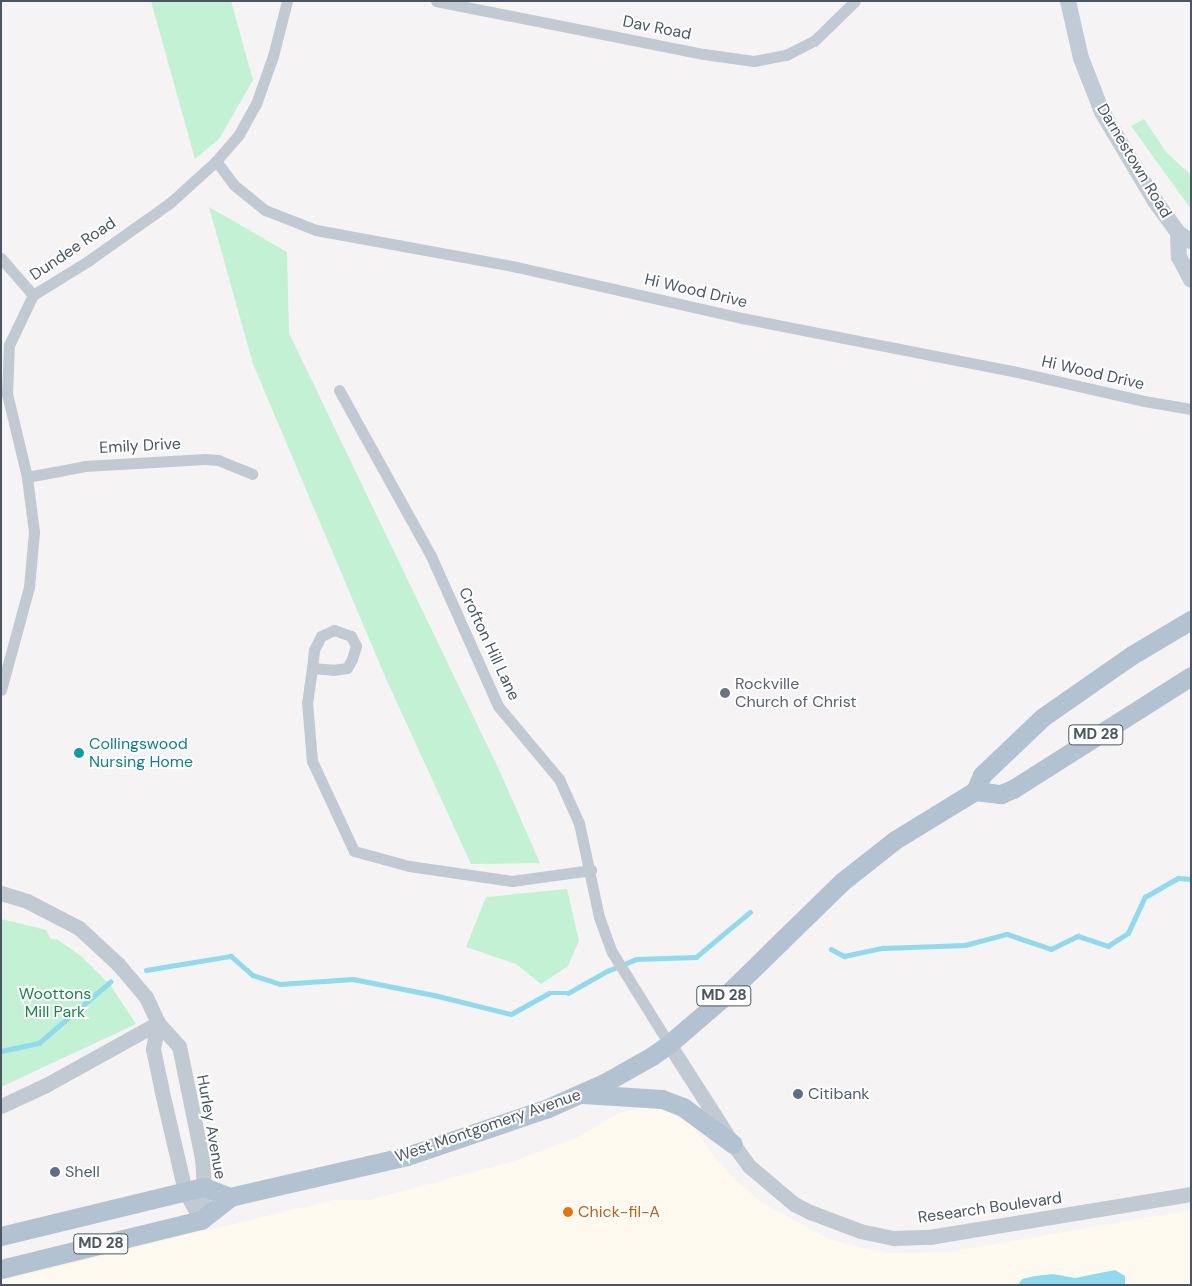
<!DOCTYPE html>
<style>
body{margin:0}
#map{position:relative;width:1192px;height:1286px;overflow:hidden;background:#f5f3f3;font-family:"DM Sans",sans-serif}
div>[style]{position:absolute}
.commercial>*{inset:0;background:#fdf9ee}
.green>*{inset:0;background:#c2f1d4}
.water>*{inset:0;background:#8fdaee}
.stream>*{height:4.5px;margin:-2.25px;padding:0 2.25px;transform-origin:2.25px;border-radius:2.25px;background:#8fdaee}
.minor>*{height:11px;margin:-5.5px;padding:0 5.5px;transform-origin:5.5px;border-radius:5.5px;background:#c1cad2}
.tertiary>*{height:15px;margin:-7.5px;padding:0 7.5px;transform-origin:7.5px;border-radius:7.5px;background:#c1cad2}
.secondary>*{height:16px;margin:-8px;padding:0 8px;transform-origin:8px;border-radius:8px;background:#c1cbd6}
.primary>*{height:19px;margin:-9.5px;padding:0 9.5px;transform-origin:9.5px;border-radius:9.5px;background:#b3c2d1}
.dots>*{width:14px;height:14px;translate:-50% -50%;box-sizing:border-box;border:2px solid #fff;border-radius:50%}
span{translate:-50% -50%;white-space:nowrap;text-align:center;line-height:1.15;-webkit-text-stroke:4px #fff;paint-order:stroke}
.shield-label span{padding:1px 4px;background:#fff;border:1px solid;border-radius:4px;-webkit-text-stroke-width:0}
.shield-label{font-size:15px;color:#4a5661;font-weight:700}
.street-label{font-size:16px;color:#4a5661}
.worship-label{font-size:16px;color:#5b616d}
.left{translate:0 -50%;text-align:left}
.culture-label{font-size:16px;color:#0d838f}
.park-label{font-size:16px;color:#17854e}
.service-label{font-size:16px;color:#4e5e75}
.food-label{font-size:16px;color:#c56008}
.frame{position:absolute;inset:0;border:2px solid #4a5661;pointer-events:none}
</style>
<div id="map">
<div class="commercial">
<div style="clip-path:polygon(642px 1107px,655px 1107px,670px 1112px,693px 1126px,709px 1150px,733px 1178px,764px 1204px,829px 1239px,863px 1248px,890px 1253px,948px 1252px,1191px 1210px,1191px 1285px,1px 1285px,1px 1281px,174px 1238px,333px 1200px,369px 1200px,514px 1161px,578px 1137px,617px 1114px)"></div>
</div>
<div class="green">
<div style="clip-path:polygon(151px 1px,231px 1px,253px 80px,219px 139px,195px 159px)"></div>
<div style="clip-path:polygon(1144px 119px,1166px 152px,1191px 175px,1191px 209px,1131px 126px)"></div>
<div style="clip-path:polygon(209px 207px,287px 252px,289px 333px,501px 774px,540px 863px,471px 864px,387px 681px,253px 364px)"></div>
<div style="clip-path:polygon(567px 889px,579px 941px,568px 966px,541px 984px,516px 964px,466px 947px,486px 897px)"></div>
<div style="clip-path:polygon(1px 919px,46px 930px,51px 939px,58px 940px,81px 956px,111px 986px,136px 1024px,1px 1087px)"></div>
</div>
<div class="water">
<div style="clip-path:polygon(1115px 1270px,1125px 1276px,1125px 1285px,1018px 1285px,1022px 1279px,1035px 1276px,1053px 1274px,1075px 1278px)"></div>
</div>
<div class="stream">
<div style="left:831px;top:949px;width:15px;rotate:28deg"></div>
<div style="left:844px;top:956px;width:40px;rotate:-12deg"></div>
<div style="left:883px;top:948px;width:82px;rotate:-2.1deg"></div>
<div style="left:965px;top:945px;width:43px;rotate:-14.7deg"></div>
<div style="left:1007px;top:934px;width:46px;rotate:18.8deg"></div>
<div style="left:1051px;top:949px;width:30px;rotate:-26deg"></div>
<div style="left:1078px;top:936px;width:32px;rotate:18deg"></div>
<div style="left:1108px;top:946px;width:24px;rotate:-33deg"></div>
<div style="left:1128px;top:933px;width:40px;rotate:-65deg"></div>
<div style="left:1145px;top:897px;width:38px;rotate:-30deg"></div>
<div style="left:1178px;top:878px;width:13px;rotate:4deg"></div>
<div style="left:146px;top:970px;width:86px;rotate:-9.4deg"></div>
<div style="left:231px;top:956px;width:29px;rotate:41deg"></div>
<div style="left:253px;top:975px;width:28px;rotate:18deg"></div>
<div style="left:280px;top:984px;width:73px;rotate:-3.9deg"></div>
<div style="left:353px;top:979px;width:83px;rotate:11.2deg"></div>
<div style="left:434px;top:995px;width:79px;rotate:13.9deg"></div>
<div style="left:511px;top:1014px;width:43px;rotate:-28.9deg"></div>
<div style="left:549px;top:993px;width:19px"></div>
<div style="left:568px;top:993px;width:45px;rotate:-29.4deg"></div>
<div style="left:607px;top:971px;width:31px;rotate:-22deg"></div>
<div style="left:636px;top:959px;width:60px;rotate:-1.9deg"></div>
<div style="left:696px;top:957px;width:70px;rotate:-39.8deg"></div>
<div style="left:1px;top:1051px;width:39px;rotate:-12deg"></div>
<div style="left:39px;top:1043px;width:94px;rotate:-40.7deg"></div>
</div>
<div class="minor">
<div style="left:436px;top:1px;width:273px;rotate:11.2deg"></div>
<div style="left:704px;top:54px;width:50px;rotate:8deg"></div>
<div style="left:754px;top:61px;width:33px;rotate:-11deg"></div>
<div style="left:786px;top:55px;width:31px;rotate:-27deg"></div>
<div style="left:814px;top:41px;width:57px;rotate:-44.3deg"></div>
<div style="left:216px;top:161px;width:30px;rotate:53deg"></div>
<div style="left:234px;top:185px;width:40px;rotate:39deg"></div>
<div style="left:265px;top:210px;width:55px;rotate:21.4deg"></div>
<div style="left:316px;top:230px;width:204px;rotate:10.4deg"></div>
<div style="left:517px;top:267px;width:231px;rotate:12.8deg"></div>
<div style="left:742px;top:318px;width:276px;rotate:11.1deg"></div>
<div style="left:1013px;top:371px;width:134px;rotate:12.9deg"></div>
<div style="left:1144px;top:401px;width:48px;rotate:9.7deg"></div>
<div style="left:1px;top:258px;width:49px;rotate:49.1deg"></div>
<div style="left:339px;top:390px;width:190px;rotate:61deg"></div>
<div style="left:431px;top:556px;width:164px;rotate:65.9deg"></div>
<div style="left:498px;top:706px;width:95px;rotate:50.1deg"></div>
<div style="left:559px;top:779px;width:48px;rotate:65.6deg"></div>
<div style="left:579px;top:823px;width:96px;rotate:78deg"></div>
<div style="left:599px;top:917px;width:37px;rotate:70deg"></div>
<div style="left:612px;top:952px;width:108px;rotate:58.2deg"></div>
<div style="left:27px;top:477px;width:59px;rotate:-10.7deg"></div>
<div style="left:85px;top:466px;width:120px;rotate:-3.3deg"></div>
<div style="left:205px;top:459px;width:13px;rotate:4deg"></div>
<div style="left:218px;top:460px;width:37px;rotate:22deg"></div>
<div style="left:312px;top:668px;width:21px;rotate:5deg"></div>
<div style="left:333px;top:670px;width:14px;rotate:-8deg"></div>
<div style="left:347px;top:668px;width:10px;rotate:-61deg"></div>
<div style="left:352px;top:659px;width:14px;rotate:-73deg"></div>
<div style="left:356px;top:646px;width:11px;rotate:-117deg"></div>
<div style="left:351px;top:636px;width:18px;rotate:-161deg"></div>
<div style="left:334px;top:630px;width:14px;rotate:155deg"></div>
<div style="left:321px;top:636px;width:16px;rotate:117deg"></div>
<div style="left:314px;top:650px;width:18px;rotate:96deg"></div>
<div style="left:312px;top:668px;width:34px;rotate:98deg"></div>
<div style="left:307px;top:702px;width:59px;rotate:85.2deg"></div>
<div style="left:312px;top:761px;width:99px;rotate:65deg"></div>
<div style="left:354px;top:851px;width:57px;rotate:15.3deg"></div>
<div style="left:409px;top:866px;width:104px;rotate:8.3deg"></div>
<div style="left:512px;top:881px;width:80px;rotate:-7.9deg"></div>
<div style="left:1px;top:690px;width:107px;rotate:-74.8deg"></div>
<div style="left:29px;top:587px;width:55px;rotate:-84.8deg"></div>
<div style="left:34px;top:532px;width:55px;rotate:-97.3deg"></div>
<div style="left:27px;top:477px;width:85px;rotate:-103.5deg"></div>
<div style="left:7px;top:394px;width:49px;rotate:-87.7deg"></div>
<div style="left:9px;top:345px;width:55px;rotate:-64.4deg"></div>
<div style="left:33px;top:295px;width:65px;rotate:-31.7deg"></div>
<div style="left:88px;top:261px;width:102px;rotate:-35.4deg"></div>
<div style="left:171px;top:202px;width:61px;rotate:-42.3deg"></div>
<div style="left:216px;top:161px;width:33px;rotate:-49deg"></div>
<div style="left:238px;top:136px;width:37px;rotate:-61deg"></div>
<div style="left:256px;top:104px;width:51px;rotate:-70.5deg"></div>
<div style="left:273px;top:56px;width:57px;rotate:-75.7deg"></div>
</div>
<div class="tertiary">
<div style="left:1px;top:893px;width:27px;rotate:17deg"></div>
<div style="left:27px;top:901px;width:59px;rotate:27.4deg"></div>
<div style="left:79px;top:928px;width:53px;rotate:42.7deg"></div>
<div style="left:118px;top:964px;width:43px;rotate:49.7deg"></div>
<div style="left:146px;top:997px;width:29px;rotate:65deg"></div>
<div style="left:158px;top:1023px;width:31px;rotate:48deg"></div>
<div style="left:179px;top:1046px;width:114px;rotate:78.4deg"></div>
<div style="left:202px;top:1158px;width:29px;rotate:86deg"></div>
<div style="left:204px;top:1187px;width:33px;rotate:95deg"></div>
<div style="left:158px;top:1023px;width:26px;rotate:101deg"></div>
<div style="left:153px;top:1049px;width:40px;rotate:78deg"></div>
<div style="left:161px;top:1088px;width:106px;rotate:76.9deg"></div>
<div style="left:185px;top:1191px;width:33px;rotate:61deg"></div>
<div style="left:669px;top:1044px;width:119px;rotate:57.4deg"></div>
<div style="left:733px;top:1144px;width:27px;rotate:54deg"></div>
<div style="left:749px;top:1166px;width:59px;rotate:40.2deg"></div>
<div style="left:794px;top:1204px;width:18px;rotate:27deg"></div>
<div style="left:810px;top:1212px;width:53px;rotate:20.8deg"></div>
<div style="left:860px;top:1231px;width:35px;rotate:12deg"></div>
<div style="left:894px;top:1238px;width:35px;rotate:-2deg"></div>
<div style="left:929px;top:1237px;width:266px;rotate:-9.3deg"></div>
<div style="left:1px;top:1106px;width:50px;rotate:-25deg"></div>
<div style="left:46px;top:1085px;width:128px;rotate:-29deg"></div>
</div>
<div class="secondary">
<div style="left:1068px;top:1px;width:58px;rotate:77.2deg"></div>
<div style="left:1081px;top:58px;width:58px;rotate:68.7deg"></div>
<div style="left:1102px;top:112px;width:104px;rotate:59.2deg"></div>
<div style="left:1155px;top:201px;width:39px;rotate:54deg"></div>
<div style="left:1178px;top:233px;width:15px;rotate:32deg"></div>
<div style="left:1178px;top:233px;width:24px;rotate:88deg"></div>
<div style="left:1179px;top:257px;width:26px;rotate:62deg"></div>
</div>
<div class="primary">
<div style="left:975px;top:791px;width:26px;rotate:7deg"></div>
<div style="left:1001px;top:794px;width:13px;rotate:-23deg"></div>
<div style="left:1013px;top:789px;width:211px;rotate:-32.4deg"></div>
<div style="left:583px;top:1094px;width:79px;rotate:3.6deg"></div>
<div style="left:662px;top:1099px;width:22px;rotate:21deg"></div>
<div style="left:683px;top:1107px;width:62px;rotate:36.5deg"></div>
<div style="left:1px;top:1236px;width:209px;rotate:-13.6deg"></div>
<div style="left:204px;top:1187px;width:28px;rotate:21deg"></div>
<div style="left:1px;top:1269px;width:206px;rotate:-13.8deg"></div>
<div style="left:201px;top:1220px;width:37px;rotate:-38deg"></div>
<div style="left:230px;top:1197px;width:182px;rotate:-13deg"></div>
<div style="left:407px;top:1156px;width:149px;rotate:-18.8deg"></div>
<div style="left:548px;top:1108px;width:64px;rotate:-24.1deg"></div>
<div style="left:606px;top:1082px;width:53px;rotate:-29.5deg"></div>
<div style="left:652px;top:1056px;width:21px;rotate:-35deg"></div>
<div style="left:669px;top:1044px;width:75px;rotate:-40.7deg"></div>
<div style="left:726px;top:995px;width:163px;rotate:-44.3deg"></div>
<div style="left:843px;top:881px;width:66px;rotate:-38.3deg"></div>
<div style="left:895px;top:840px;width:94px;rotate:-31.5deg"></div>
<div style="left:975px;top:791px;width:17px;rotate:-66deg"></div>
<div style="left:982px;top:775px;width:84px;rotate:-43.6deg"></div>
<div style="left:1043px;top:717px;width:108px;rotate:-34.9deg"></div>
<div style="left:1132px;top:655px;width:69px;rotate:-30.7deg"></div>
</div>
<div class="dots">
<div style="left:725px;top:693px;background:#6b7280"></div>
<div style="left:79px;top:753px;background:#0f9aa8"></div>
<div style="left:798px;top:1094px;background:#5c6f8a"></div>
<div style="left:55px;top:1172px;background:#5c6f8a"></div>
<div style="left:568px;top:1212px;background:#e8710a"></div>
</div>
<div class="shield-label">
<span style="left:1096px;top:735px">MD 28</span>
<span style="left:724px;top:996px">MD 28</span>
<span style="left:101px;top:1244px">MD 28</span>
</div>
<div class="street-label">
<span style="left:657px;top:28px;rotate:11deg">Dav Road</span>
<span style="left:1134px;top:161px;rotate:59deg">Darnestown Road</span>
<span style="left:73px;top:249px;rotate:-34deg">Dundee Road</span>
<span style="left:696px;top:291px;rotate:13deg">Hi Wood Drive</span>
<span style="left:1093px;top:373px;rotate:13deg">Hi Wood Drive</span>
<span style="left:140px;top:446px;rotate:-3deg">Emily Drive</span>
<span style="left:489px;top:644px;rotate:65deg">Crofton Hill Lane</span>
<span style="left:488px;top:1126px;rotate:-19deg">West Montgomery Avenue</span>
<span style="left:211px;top:1127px;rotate:80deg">Hurley Avenue</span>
<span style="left:990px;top:1208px;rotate:-8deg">Research Boulevard</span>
</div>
<div class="worship-label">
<span class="left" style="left:735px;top:693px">Rockville<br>Church of Christ</span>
</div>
<div class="culture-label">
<span class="left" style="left:89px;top:753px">Collingswood<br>Nursing Home</span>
</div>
<div class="park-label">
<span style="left:55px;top:1003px">Woottons<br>Mill Park</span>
</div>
<div class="service-label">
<span class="left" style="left:808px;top:1094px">Citibank</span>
<span class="left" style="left:65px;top:1172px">Shell</span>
</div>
<div class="food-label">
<span class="left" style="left:578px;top:1212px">Chick-fil-A</span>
</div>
<div class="frame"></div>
</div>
